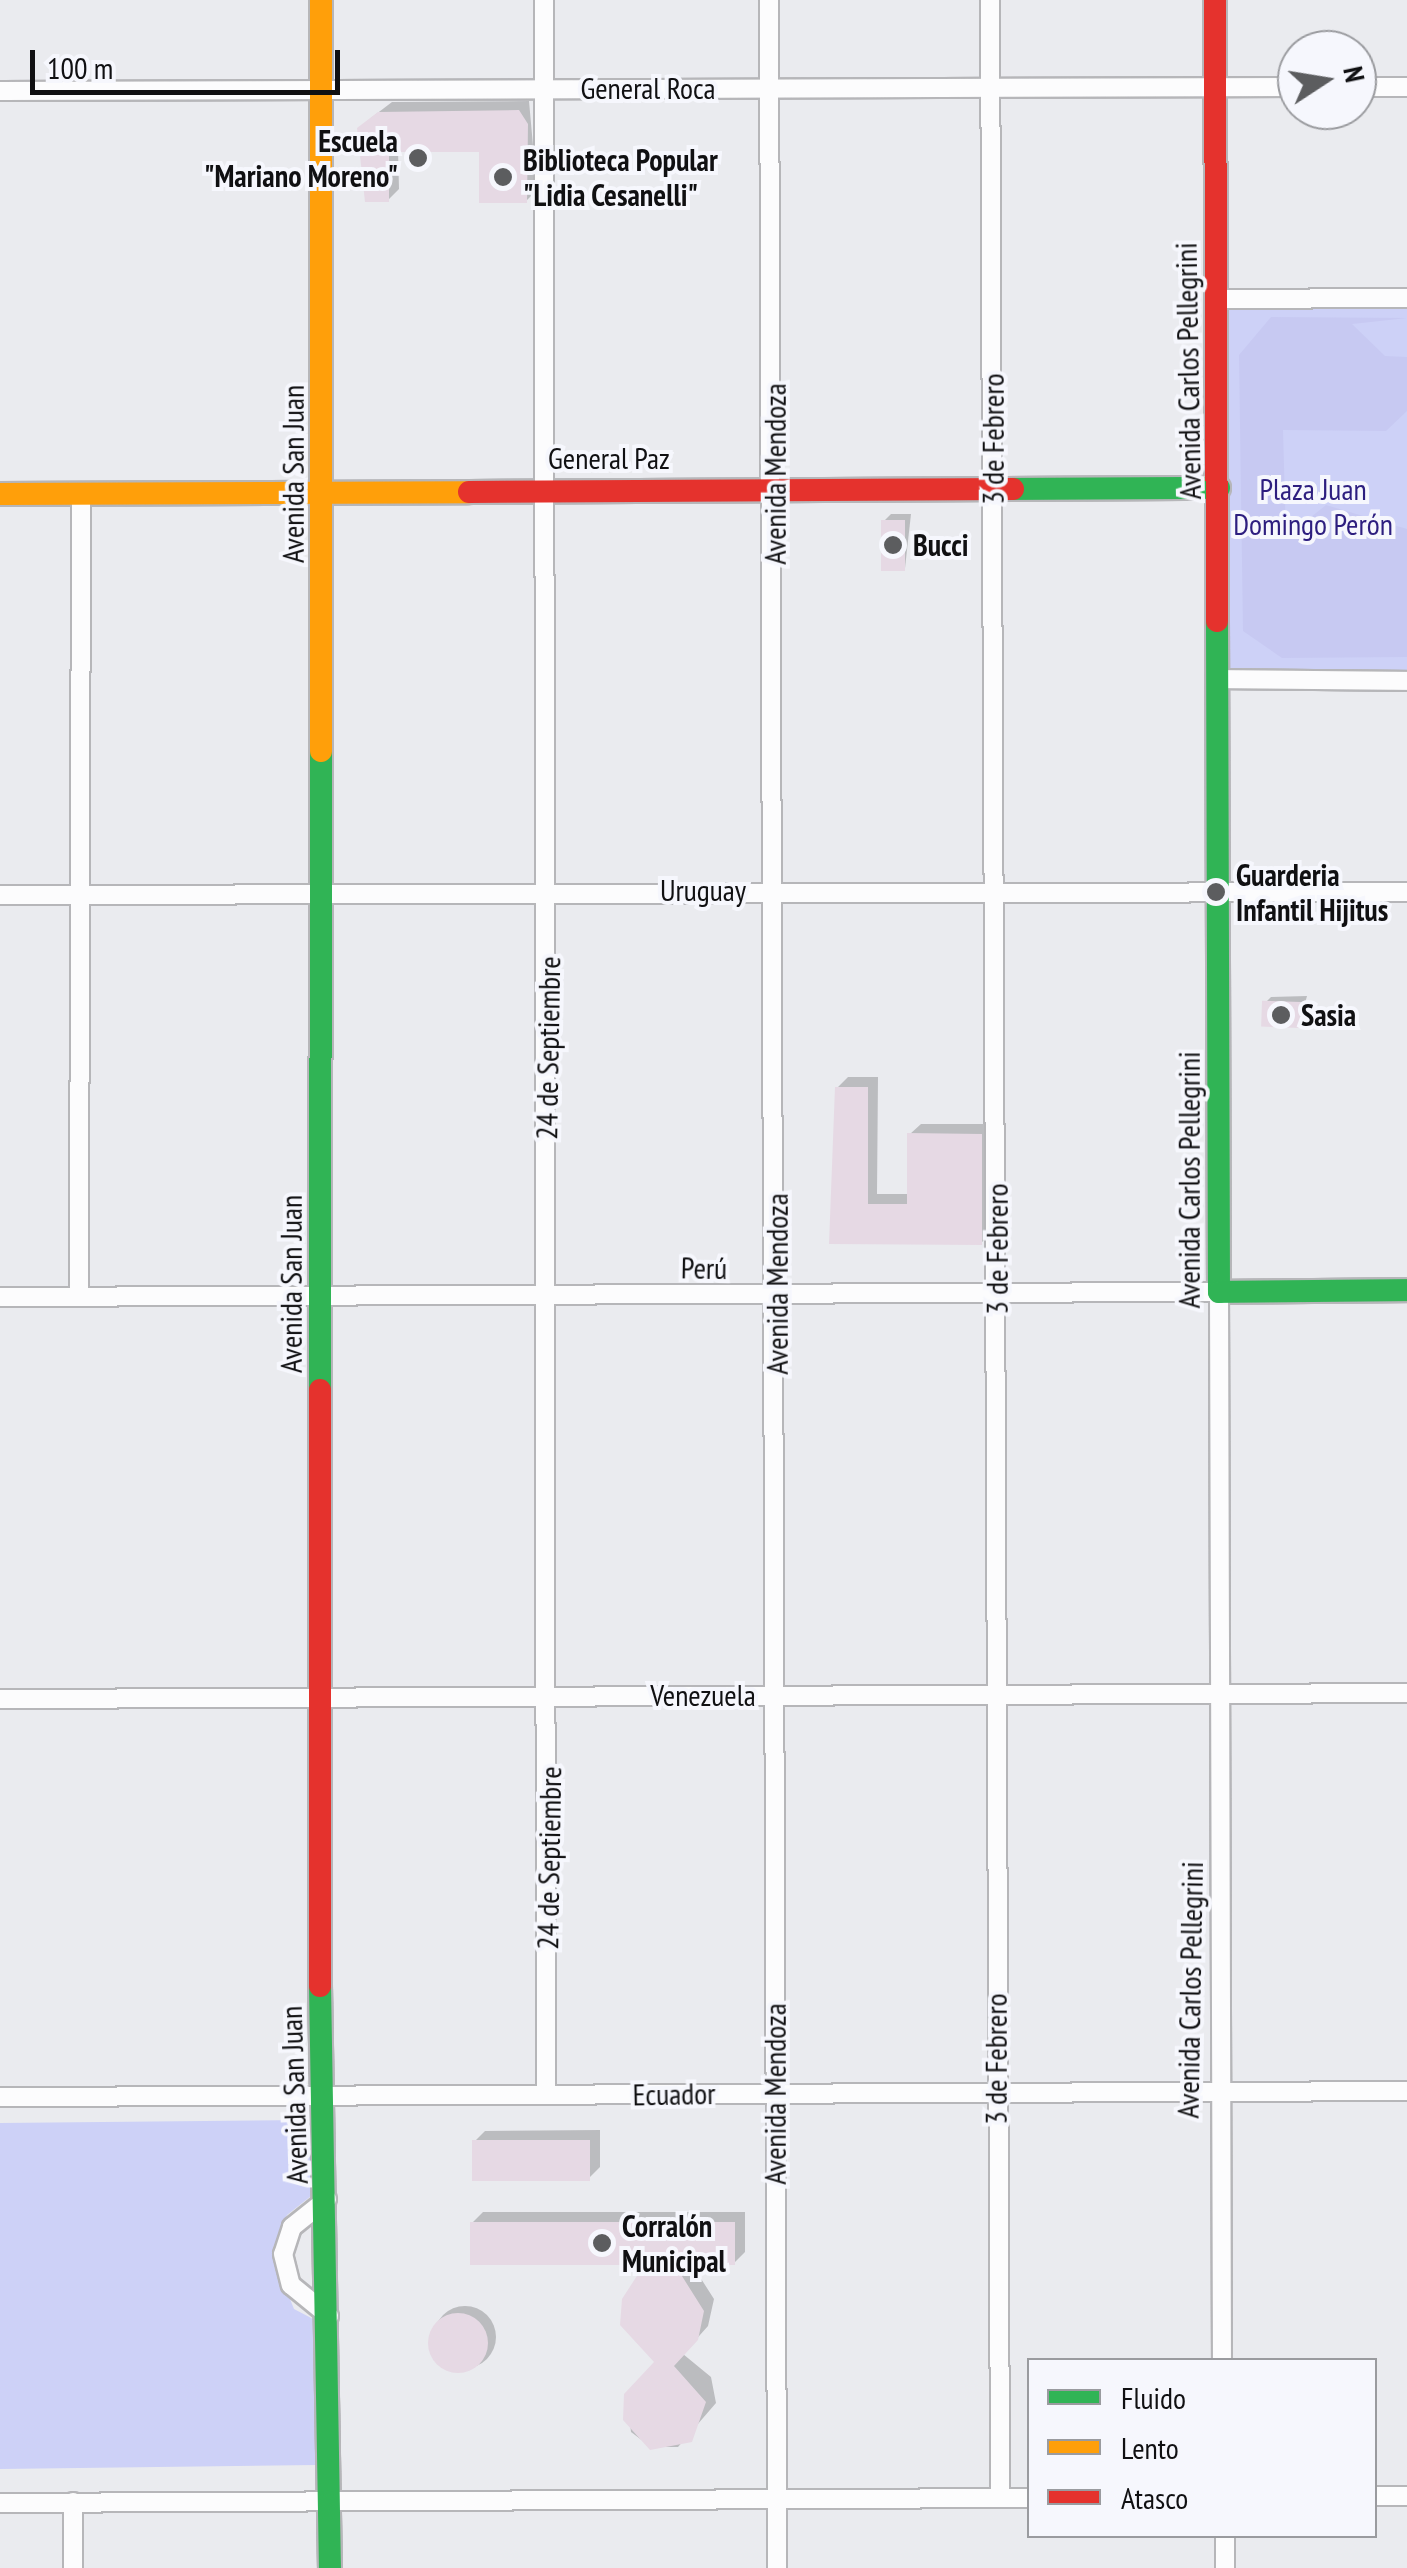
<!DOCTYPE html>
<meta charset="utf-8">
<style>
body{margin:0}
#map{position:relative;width:1407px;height:2568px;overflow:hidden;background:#eaebef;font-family:"PT Sans Narrow",sans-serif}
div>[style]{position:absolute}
.green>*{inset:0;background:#cdd1f7;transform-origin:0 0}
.forest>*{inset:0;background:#c7c9f2}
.shadow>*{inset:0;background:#0003}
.round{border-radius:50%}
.building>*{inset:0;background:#e6d9e4;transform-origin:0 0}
.roads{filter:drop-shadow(2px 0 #b6b6b9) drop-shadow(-2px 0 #b6b6b9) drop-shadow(0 2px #b6b6b9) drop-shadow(0 -2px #b6b6b9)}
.street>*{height:18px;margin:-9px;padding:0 9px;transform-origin:9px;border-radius:9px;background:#fcfcfd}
.fast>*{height:22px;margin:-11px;padding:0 11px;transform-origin:11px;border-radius:11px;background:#30b455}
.slow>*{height:22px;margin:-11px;padding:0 11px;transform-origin:11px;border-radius:11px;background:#ff9f0a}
.jam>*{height:22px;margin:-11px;padding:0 11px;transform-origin:11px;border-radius:11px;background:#e5322d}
.dots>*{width:28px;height:28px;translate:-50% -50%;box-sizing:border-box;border:5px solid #f6f7fd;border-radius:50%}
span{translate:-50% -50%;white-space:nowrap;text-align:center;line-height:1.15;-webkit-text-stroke:8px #f6f7fd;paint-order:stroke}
.street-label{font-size:30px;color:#101012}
.poi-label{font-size:30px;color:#101012;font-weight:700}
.right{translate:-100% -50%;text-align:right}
.left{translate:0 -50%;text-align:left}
.park-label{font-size:30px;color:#2d1e7f}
.legend{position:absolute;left:1027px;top:2358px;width:350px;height:180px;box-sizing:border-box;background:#f6f7fd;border:2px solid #9a9b9f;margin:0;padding:12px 18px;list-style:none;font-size:30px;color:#101012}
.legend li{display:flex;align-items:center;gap:20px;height:50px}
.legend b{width:50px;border:2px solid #9a9b9f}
.north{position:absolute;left:1277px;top:30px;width:100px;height:100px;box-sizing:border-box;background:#f6f7fd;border:2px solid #9a9b9f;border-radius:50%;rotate:78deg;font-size:28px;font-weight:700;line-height:40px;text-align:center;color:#101012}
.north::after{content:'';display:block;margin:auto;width:35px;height:45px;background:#5c5d5f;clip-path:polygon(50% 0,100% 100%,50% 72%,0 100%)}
.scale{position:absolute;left:30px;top:50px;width:310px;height:45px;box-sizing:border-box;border:5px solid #101012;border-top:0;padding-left:12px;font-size:30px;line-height:35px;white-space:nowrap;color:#101012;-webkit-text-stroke:8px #f6f7fd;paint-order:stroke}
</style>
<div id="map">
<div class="green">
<div style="left:1407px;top:298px;width:383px;height:191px;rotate:90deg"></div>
<div style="clip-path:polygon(310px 2120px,311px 2196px,287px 2215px,272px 2254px,294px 2309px,315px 2320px,316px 2465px,0 2469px,0 2123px)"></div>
</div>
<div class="forest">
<div style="clip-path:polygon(1271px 317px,1407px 318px,1352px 324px,1385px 356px,1407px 357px,1407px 411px,1386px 431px,1283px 430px,1286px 537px,1326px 505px,1407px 529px,1407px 657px,1282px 658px,1243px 631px,1239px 355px)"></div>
</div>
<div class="shadow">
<div style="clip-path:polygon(529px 101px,537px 190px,526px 201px,481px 149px,398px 149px,399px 189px,388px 200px,371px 118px,392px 102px)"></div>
<div style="clip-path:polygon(891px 514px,911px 514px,905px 568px,884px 521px)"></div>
<div style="clip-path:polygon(1307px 996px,1299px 1025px,1264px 1004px,1271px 997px)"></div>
<div style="clip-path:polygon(848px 1077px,878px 1077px,877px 1194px,909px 1194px,910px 1134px,921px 1124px,992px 1124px,992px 1232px,981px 1243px,832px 1242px,837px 1088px)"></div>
<div style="clip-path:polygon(600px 2130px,600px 2167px,589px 2178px,474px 2142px,485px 2131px)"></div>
<div style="clip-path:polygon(483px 2212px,745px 2212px,745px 2252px,734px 2263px,691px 2263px,714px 2299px,708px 2326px,683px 2354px,711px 2377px,716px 2403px,678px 2447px,651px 2447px,631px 2432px,627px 2395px,657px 2362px,649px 2263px,472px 2223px)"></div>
<div class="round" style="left:434px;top:2306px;width:62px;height:62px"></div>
</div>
<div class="building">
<div style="clip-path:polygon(519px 110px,528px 124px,527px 203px,479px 203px,479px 152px,389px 152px,389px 202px,365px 202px,357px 128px,378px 112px)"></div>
<div style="left:881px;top:520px;width:24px;height:51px"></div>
<div style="left:1301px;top:1002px;width:26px;height:39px;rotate:92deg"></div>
<div style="clip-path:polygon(835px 1087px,868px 1087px,868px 1204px,907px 1204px,907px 1133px,982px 1134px,982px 1245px,829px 1244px)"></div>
<div style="left:590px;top:2140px;width:41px;height:118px;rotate:90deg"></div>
<div style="clip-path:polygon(470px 2222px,735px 2222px,735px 2265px,675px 2265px,704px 2311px,698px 2340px,674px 2366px,706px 2402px,692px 2442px,650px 2450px,623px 2420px,624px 2394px,654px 2362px,620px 2325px,622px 2299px,644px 2265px,470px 2265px)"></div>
<div class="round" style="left:428px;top:2313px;width:60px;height:60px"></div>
</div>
<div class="roads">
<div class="street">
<div style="left:544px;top:0;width:2095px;rotate:89.95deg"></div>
<div style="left:769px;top:0;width:2568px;rotate:89.82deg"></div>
<div style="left:990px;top:0;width:2498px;rotate:89.77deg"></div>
<div style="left:1357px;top:87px;width:50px"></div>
<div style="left:0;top:91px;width:1297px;rotate:-0.18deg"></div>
<div style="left:1216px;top:299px;width:191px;rotate:-0.3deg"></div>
<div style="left:1221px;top:679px;width:186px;rotate:0.6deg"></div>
<div style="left:0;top:895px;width:1407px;rotate:-0.12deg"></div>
<div style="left:79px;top:1295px;width:802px;rotate:-89.86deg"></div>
<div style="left:0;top:1297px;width:1219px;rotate:-0.24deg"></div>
<div style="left:1219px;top:1292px;width:1068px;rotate:89.84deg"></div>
<div style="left:0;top:1699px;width:1407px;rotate:-0.24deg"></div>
<div style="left:0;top:2097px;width:1407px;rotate:-0.24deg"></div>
<div style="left:327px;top:2199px;width:45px;rotate:141.3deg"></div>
<div style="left:292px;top:2227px;width:28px;rotate:108deg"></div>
<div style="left:283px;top:2254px;width:32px;rotate:76deg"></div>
<div style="left:291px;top:2285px;width:49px;rotate:39.2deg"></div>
<div style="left:1374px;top:2496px;width:33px"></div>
<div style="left:73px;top:2502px;width:66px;rotate:90deg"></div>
<div style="left:0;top:2503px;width:1030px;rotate:-0.28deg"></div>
<div style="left:1225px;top:2536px;width:32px;rotate:90deg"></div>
</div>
<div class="fast">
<div style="left:1013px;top:489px;width:206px;rotate:-0.3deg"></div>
<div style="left:1217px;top:621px;width:671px;rotate:89.83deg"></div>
<div style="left:1219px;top:1292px;width:188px;rotate:-0.6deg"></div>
<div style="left:320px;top:1390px;width:639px;rotate:-89.91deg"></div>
<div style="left:320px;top:1986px;width:582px;rotate:89.02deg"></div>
</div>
<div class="slow">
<div style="left:0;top:494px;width:469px;rotate:-0.2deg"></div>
<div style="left:321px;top:751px;width:751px;rotate:-90deg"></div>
</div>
<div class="jam">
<div style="left:1215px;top:0;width:621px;rotate:89.82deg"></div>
<div style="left:469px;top:492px;width:544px;rotate:-0.32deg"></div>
<div style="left:320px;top:1986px;width:596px;rotate:-90deg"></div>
</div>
</div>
<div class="dots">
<div style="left:418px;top:158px;background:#5c5d5f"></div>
<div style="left:503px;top:177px;background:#5c5d5f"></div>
<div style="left:893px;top:545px;background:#5c5d5f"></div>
<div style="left:1216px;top:892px;background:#5c5d5f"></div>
<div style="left:1281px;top:1015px;background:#5c5d5f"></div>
<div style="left:602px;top:2243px;background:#5c5d5f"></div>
</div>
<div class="street-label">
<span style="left:648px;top:88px">General Roca</span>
<span style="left:1188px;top:371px;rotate:-91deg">Avenida Carlos Pellegrini</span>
<span style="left:993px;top:439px;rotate:-90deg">3 de Febrero</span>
<span style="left:609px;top:458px">General Paz</span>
<span style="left:293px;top:474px;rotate:-90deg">Avenida San Juan</span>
<span style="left:775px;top:474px;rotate:-90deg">Avenida Mendoza</span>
<span style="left:703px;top:890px">Uruguay</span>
<span style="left:548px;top:1048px;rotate:-89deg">24 de Septiembre</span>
<span style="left:1189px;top:1180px;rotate:-90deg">Avenida Carlos Pellegrini</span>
<span style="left:997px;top:1249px;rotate:-90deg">3 de Febrero</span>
<span style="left:704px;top:1268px;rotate:1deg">Perú</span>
<span style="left:291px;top:1284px;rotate:-90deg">Avenida San Juan</span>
<span style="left:777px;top:1284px;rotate:-90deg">Avenida Mendoza</span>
<span style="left:703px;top:1695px">Venezuela</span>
<span style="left:549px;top:1858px;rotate:-89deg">24 de Septiembre</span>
<span style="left:1190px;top:1990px;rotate:-89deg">Avenida Carlos Pellegrini</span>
<span style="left:996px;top:2059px;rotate:-90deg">3 de Febrero</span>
<span style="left:674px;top:2094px;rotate:-1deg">Ecuador</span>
<span style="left:775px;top:2094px;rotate:-90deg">Avenida Mendoza</span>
<span style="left:294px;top:2095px;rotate:-92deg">Avenida San Juan</span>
</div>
<div class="poi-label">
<span class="right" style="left:398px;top:158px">Escuela<br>"Mariano Moreno"</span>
<span class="left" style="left:523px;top:177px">Biblioteca Popular<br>"Lidia Cesanelli"</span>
<span class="left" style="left:913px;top:545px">Bucci</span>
<span class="left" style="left:1236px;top:892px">Guarderia<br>Infantil Hijitus</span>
<span class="left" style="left:1301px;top:1015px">Sasia</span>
<span class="left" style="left:622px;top:2243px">Corralón<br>Municipal</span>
</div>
<div class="park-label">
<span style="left:1313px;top:506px">Plaza Juan<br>Domingo Perón</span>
</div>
<ul class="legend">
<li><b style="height:12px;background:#30b455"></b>Fluido</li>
<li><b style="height:12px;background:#ff9f0a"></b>Lento</li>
<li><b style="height:12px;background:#e5322d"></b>Atasco</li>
</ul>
<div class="north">N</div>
<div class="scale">100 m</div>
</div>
